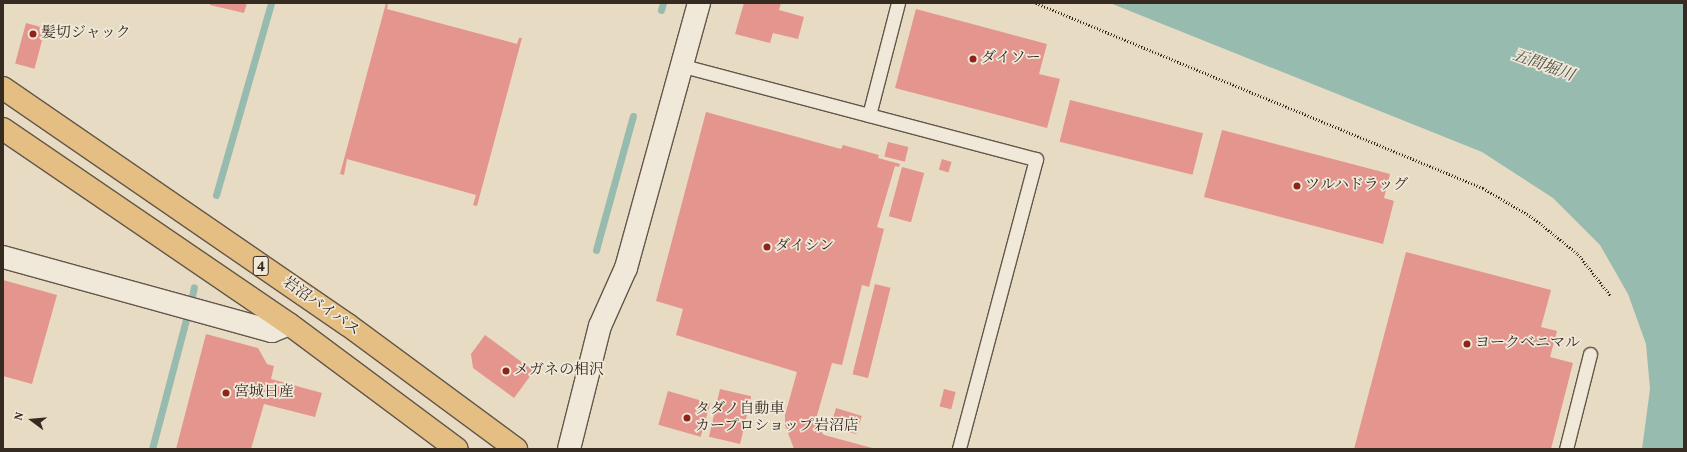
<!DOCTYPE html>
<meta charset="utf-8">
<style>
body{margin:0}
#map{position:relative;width:1687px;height:452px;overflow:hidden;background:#e8dbc3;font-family:Vollkorn,"Noto Serif JP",serif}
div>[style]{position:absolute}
.water>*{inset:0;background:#98bbaf}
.stream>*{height:7px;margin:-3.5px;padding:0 3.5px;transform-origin:3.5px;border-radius:3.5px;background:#98bbaf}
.building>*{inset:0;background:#e3958e;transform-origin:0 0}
.path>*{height:2.5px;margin-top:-1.25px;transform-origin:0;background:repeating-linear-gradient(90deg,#362b21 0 1px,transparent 0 3px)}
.roads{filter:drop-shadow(1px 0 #62574a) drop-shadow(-1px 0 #62574a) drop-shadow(0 1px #62574a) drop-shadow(0 -1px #62574a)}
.lane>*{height:13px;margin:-6.5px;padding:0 6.5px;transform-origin:6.5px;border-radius:6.5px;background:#f0e8d8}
.street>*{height:22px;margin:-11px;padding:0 11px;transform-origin:11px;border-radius:11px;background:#f0e8d8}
.secondary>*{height:22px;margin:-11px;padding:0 11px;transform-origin:11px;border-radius:11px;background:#f0e8d8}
.highway>*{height:22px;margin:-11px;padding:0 11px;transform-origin:11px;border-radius:11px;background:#e4be82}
.dots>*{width:11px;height:11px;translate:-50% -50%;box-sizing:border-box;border:2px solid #f0e8d8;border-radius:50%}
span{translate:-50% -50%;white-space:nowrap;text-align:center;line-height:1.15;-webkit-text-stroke:3.5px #f0e8d8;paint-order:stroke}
.shield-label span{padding:1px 3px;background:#f0e8d8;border:1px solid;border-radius:3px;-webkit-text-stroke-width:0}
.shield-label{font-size:14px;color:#362b21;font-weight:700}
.poi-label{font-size:15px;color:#362b21}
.left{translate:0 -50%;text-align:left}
.street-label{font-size:15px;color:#362b21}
.water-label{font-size:16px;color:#4e4f44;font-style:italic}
.frame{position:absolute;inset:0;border:4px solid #362b21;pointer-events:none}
.north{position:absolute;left:12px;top:400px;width:40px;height:40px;-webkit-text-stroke:3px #f0e8d8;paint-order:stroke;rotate:286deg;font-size:11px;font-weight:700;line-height:16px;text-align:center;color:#362b21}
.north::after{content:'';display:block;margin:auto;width:14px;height:18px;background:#362b21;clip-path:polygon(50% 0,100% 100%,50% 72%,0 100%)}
</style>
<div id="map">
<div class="water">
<div style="clip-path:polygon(1110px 3px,1684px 3px,1683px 449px,1642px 449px,1650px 389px,1646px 344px,1628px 294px,1600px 245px,1553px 198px,1482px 152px)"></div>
</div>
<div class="stream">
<div style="left:661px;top:10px;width:7px;rotate:-74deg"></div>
<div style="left:216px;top:195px;width:200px;rotate:-74deg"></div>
<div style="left:596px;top:250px;width:139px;rotate:-74.6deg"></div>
<div style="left:191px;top:301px;width:14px;rotate:-78deg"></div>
<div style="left:152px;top:449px;width:138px;rotate:-75.3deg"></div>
</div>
<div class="building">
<div style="clip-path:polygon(210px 3px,247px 3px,244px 13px,210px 5px)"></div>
<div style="clip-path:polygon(386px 3px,388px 3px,387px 9px,517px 44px,519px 38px,522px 38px,477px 206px,473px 205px,476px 195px,347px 159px,344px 175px,340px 174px)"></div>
<div style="clip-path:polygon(744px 3px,781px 3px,779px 10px,804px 17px,798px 39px,773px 33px,770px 43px,735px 34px)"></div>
<div style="clip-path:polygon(916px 9px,1047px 44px,1039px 74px,1060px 79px,1047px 128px,895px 88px)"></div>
<div style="left:26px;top:23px;width:20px;height:42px;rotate:15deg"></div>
<div style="left:1070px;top:100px;width:137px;height:43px;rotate:14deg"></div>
<div style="clip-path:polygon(706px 112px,841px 149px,843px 145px,879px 155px,878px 158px,900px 164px,899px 167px,895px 166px,877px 227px,884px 229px,869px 287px,862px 285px,842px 365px,832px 363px,816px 419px,819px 429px,824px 435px,876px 449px,794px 449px,785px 425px,785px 415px,797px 372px,676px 335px,683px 309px,656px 301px)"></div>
<div style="clip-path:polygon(1222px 130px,1390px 174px,1384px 198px,1394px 201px,1383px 244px,1204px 197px)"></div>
<div style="left:888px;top:142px;width:21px;height:15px;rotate:14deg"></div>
<div style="left:942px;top:159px;width:10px;height:11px;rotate:17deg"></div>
<div style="left:902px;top:167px;width:23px;height:51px;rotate:15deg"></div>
<div style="clip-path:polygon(1406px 252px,1551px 290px,1541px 327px,1557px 331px,1550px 357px,1573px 363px,1551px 449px,1354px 449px)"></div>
<div style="clip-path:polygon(3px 280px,57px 295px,32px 384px,3px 376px)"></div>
<div style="left:875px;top:284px;width:16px;height:93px;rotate:14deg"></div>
<div style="clip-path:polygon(206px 334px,258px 348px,267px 364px,274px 366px,271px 379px,322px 393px,315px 417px,264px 404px,251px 449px,176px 449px)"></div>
<div style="clip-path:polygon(485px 335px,534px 371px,514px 398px,473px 368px,471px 354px)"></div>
<div style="left:720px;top:389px;width:32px;height:49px;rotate:13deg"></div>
<div style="left:944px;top:389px;width:12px;height:18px;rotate:14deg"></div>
<div style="left:668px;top:391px;width:44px;height:35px;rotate:16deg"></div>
<div style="left:836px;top:408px;width:27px;height:19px;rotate:17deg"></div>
</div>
<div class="path">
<div style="left:1036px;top:3px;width:484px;rotate:22.5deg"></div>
<div style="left:1483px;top:188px;width:57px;rotate:30.6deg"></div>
<div style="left:1532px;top:217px;width:59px;rotate:38.8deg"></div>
<div style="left:1578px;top:254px;width:53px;rotate:51.8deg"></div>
</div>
<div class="roads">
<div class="lane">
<div style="left:683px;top:66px;width:365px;rotate:14.8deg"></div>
<div style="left:1036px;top:159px;width:300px;rotate:104.9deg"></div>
<div style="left:869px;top:115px;width:116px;rotate:-75.5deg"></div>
<div style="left:1566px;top:449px;width:98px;rotate:-75.8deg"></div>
</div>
<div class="street">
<div style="left:3px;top:257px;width:279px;rotate:15.4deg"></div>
<div style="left:272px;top:331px;width:18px;rotate:-22deg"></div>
</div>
<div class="secondary">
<div style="left:569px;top:449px;width:127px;rotate:-75.9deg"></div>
<div style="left:600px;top:326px;width:64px;rotate:-65.9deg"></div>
<div style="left:626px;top:268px;width:275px;rotate:-74.6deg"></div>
</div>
<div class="highway">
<div style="left:3px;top:88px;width:419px;rotate:34.5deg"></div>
<div style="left:348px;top:325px;width:209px;rotate:36.4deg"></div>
<div style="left:3px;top:129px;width:346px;rotate:34.3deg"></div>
<div style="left:289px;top:324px;width:209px;rotate:36.7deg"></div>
</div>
</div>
<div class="dots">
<div style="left:33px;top:34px;background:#8f2418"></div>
<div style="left:973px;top:59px;background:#8f2418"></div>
<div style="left:1297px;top:186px;background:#8f2418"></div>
<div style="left:767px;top:247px;background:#8f2418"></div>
<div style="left:1467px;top:344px;background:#8f2418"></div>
<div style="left:506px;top:371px;background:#8f2418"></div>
<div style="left:226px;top:393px;background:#8f2418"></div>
<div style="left:687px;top:418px;background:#8f2418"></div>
</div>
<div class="shield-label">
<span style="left:261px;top:266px">4</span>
</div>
<div class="poi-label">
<span class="left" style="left:41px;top:34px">髪切ジャック</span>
<span class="left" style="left:981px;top:59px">ダイソー</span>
<span class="left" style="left:1305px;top:186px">ツルハドラッグ</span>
<span class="left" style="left:775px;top:247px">ダイシン</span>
<span class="left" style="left:1475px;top:344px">ヨークベニマル</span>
<span class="left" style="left:514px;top:371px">メガネの相沢</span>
<span class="left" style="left:234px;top:393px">宮城日産</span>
<span class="left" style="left:695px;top:418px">タダノ自動車<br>カープロショップ岩沼店</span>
</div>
<div class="street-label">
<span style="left:321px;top:307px;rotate:35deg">岩沼バイパス</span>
</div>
<div class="water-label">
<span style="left:1543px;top:66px;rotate:20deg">五間堀川</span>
</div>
<div class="frame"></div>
<div class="north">N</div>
</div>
